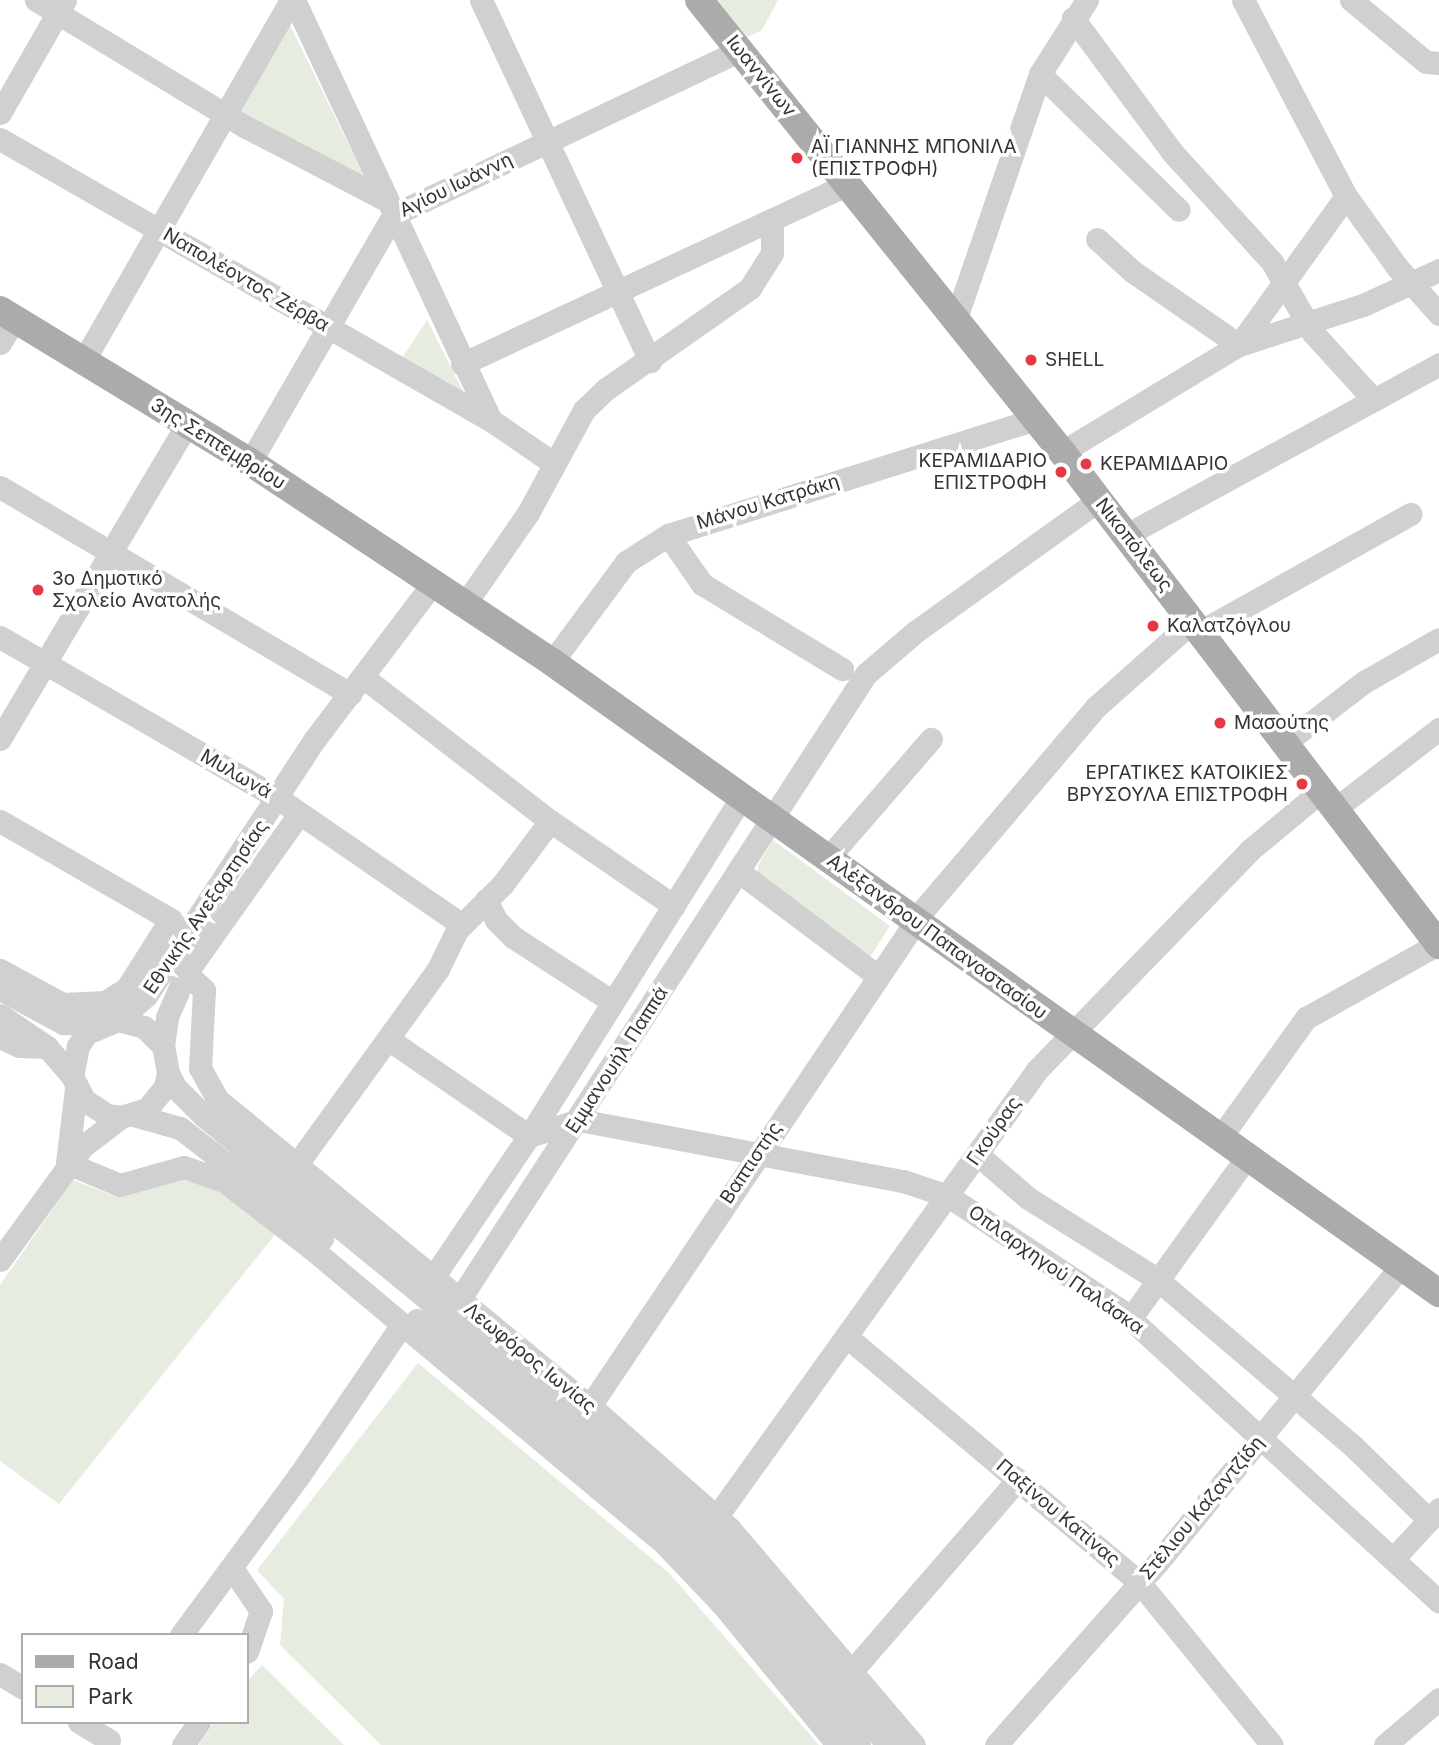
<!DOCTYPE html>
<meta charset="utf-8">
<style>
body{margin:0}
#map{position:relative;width:1439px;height:1745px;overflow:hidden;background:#fff;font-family:Inter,sans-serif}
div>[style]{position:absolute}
.green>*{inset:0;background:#e6ecdf}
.minor>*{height:23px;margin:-11.5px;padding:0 11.5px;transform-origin:11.5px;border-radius:11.5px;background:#d0d0d0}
.major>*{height:28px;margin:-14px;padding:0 14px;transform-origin:14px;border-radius:14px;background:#ababab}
.dots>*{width:19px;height:19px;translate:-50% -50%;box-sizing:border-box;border:4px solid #fff;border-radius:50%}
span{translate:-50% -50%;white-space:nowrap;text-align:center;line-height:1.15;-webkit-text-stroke:7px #fff;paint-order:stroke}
.street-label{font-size:19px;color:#333}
.poi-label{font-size:19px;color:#333}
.left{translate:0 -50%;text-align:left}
.right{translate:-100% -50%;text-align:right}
.legend{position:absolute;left:21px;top:1633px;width:228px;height:91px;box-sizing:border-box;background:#fff;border:2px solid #adadad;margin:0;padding:9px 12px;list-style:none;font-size:21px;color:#333}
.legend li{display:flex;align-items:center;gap:14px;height:35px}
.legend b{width:35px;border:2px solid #adadad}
</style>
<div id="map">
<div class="green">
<div style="clip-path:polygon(717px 0,778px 0,762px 30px,747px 37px)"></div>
<div style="clip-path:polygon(288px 21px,362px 172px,360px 182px,235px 107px)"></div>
<div style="clip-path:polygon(427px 320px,464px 393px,399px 363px)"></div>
<div style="clip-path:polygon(773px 840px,890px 926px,868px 960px,758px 877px,758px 865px)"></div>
<div style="clip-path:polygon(173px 1175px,201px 1179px,277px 1232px,59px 1504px,0 1461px,0 1285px,73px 1180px,117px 1197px)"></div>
<div style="clip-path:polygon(418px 1363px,669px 1573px,819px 1745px,381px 1745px,280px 1645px,284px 1599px,257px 1570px)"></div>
<div style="clip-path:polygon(262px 1665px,344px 1745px,199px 1745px,214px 1722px,247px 1722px,247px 1681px)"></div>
</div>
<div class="minor">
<div style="left:36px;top:0;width:245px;rotate:31.2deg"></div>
<div style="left:246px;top:127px;width:158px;rotate:27.5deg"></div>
<div style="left:294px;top:0;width:463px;rotate:64.9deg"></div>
<div style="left:481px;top:0;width:399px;rotate:64.9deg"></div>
<div style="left:1243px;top:0;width:221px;rotate:62.3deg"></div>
<div style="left:1346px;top:196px;width:87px;rotate:54.3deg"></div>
<div style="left:1397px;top:267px;width:63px;rotate:48.2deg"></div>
<div style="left:1351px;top:0;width:97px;rotate:39.6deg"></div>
<div style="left:1426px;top:62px;width:13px;rotate:4deg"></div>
<div style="left:1073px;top:18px;width:167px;rotate:53.5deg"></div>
<div style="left:1172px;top:152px;width:149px;rotate:47.7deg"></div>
<div style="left:1272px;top:262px;width:82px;rotate:60deg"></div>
<div style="left:1313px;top:333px;width:89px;rotate:47.7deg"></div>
<div style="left:1040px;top:74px;width:194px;rotate:44.4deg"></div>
<div style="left:0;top:113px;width:130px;rotate:-60.1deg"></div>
<div style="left:0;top:139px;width:567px;rotate:29.82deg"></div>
<div style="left:492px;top:421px;width:74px;rotate:34.5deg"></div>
<div style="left:1097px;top:239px;width:47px;rotate:42.4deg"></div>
<div style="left:1132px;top:271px;width:130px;rotate:34.7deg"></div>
<div style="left:1239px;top:345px;width:183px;rotate:-54.3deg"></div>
<div style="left:956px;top:318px;width:258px;rotate:-71deg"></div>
<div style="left:1040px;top:74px;width:88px;rotate:-57.6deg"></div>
<div style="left:0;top:343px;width:28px;rotate:-58deg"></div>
<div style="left:84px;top:360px;width:415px;rotate:-60.1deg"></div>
<div style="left:462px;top:364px;width:426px;rotate:-25deg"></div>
<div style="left:1062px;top:452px;width:207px;rotate:-31.2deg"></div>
<div style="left:1239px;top:345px;width:130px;rotate:-17.9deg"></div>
<div style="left:1363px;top:305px;width:84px;rotate:-24.7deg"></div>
<div style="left:250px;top:462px;width:285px;rotate:-59.9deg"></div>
<div style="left:393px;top:215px;width:384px;rotate:-25.4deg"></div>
<div style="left:0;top:487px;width:407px;rotate:30.6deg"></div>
<div style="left:668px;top:535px;width:60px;rotate:55.2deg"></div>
<div style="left:702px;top:584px;width:164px;rotate:31.3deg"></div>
<div style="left:1126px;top:535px;width:357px;rotate:-28.6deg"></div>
<div style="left:465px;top:604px;width:111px;rotate:-55.3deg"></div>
<div style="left:528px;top:513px;width:117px;rotate:-61.5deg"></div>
<div style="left:584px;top:410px;width:30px;rotate:-44deg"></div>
<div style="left:606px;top:389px;width:176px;rotate:-35deg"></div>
<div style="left:750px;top:288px;width:41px;rotate:-57.8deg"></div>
<div style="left:772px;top:253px;width:33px;rotate:-90deg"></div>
<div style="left:1201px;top:631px;width:240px;rotate:-29.2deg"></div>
<div style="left:0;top:637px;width:323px;rotate:30.1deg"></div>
<div style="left:279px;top:799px;width:222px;rotate:34.5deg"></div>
<div style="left:552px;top:662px;width:124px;rotate:-53.5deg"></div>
<div style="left:626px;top:562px;width:50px;rotate:-32.7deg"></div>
<div style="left:668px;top:535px;width:386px;rotate:-17.5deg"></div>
<div style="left:363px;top:677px;width:236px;rotate:37.6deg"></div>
<div style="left:550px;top:821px;width:150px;rotate:34.4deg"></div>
<div style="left:0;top:739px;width:366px;rotate:-59.3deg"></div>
<div style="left:1286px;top:742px;width:98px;rotate:-37.6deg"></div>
<div style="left:1364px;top:682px;width:86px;rotate:-29.8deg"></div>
<div style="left:1336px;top:808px;width:130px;rotate:-37.5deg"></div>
<div style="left:0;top:821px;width:210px;rotate:30deg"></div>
<div style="left:827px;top:859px;width:159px;rotate:-49.1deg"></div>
<div style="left:738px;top:871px;width:175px;rotate:36.9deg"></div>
<div style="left:486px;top:900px;width:22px;rotate:63deg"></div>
<div style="left:496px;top:920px;width:24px;rotate:45deg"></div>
<div style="left:513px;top:937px;width:119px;rotate:33deg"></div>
<div style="left:0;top:970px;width:72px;rotate:28.4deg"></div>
<div style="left:63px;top:1004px;width:42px;rotate:-2.7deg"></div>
<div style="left:105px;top:1002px;width:26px;rotate:-32deg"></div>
<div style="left:127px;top:988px;width:80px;rotate:-57.7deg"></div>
<div style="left:186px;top:973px;width:25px;rotate:43deg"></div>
<div style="left:204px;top:990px;width:78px;rotate:92.9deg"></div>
<div style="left:200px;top:1068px;width:35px;rotate:61deg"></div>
<div style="left:217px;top:1099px;width:483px;rotate:39.5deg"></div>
<div style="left:590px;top:1406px;width:186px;rotate:41.3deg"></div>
<div style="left:730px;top:1529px;width:284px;rotate:49.6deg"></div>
<div style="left:0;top:989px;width:72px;rotate:28.4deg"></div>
<div style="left:63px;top:1023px;width:37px;rotate:3deg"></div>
<div style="left:0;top:1015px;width:57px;rotate:34.2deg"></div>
<div style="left:47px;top:1047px;width:38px;rotate:49deg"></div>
<div style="left:118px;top:1020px;width:37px;rotate:-41deg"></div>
<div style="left:146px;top:996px;width:308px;rotate:-56.7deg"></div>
<div style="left:315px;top:739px;width:196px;rotate:-52.9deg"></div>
<div style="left:0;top:1037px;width:21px;rotate:25deg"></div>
<div style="left:19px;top:1046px;width:28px;rotate:2deg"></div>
<div style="left:388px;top:1039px;width:171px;rotate:34.5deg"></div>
<div style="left:529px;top:1136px;width:52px;rotate:-17.7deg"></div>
<div style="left:579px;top:1120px;width:330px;rotate:10.7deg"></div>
<div style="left:903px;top:1181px;width:47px;rotate:18.4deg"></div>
<div style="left:948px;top:1196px;width:210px;rotate:33.5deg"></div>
<div style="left:1123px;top:1312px;width:429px;rotate:42.5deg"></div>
<div style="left:163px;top:1046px;width:29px;rotate:-82deg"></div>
<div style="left:167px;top:1017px;width:48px;rotate:-66.6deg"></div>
<div style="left:186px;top:973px;width:195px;rotate:-54.6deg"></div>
<div style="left:168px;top:1073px;width:16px;rotate:63deg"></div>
<div style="left:175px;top:1087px;width:40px;rotate:45deg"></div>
<div style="left:203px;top:1115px;width:625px;rotate:39.35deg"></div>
<div style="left:686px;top:1511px;width:83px;rotate:45.5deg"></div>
<div style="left:744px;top:1570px;width:227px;rotate:50.6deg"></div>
<div style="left:133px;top:1115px;width:49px;rotate:15.5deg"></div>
<div style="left:180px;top:1128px;width:180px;rotate:37.8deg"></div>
<div style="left:1220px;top:1138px;width:148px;rotate:-54.4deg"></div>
<div style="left:1306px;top:1018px;width:151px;rotate:-29.3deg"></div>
<div style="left:978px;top:1155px;width:66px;rotate:40.7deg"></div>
<div style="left:1028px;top:1198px;width:154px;rotate:32.2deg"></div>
<div style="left:1158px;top:1280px;width:256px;rotate:40.4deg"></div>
<div style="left:1353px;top:1446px;width:106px;rotate:44.2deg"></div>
<div style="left:67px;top:1163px;width:57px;rotate:22.5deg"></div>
<div style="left:120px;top:1185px;width:66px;rotate:-15.7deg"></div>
<div style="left:184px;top:1167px;width:42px;rotate:19.3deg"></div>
<div style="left:224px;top:1181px;width:110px;rotate:37.6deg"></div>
<div style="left:311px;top:1248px;width:463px;rotate:39.9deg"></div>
<div style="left:666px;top:1545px;width:81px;rotate:46.5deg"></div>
<div style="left:722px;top:1604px;width:183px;rotate:50.6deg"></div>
<div style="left:67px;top:1163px;width:75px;rotate:-83.1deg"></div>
<div style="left:297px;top:1164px;width:241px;rotate:-54.1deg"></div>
<div style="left:438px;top:969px;width:43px;rotate:-64deg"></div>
<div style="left:457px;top:930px;width:64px;rotate:-45deg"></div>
<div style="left:502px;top:885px;width:80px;rotate:-53.1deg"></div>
<div style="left:0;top:1260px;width:140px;rotate:-54deg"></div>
<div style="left:82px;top:1147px;width:49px;rotate:-37.6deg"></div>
<div style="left:121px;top:1117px;width:27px;rotate:-17deg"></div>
<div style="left:147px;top:1109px;width:28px;rotate:-51deg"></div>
<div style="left:165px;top:1087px;width:14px;rotate:-78deg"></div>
<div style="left:168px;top:1073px;width:27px;rotate:-100deg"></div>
<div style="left:163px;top:1046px;width:27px;rotate:-135deg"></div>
<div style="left:144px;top:1027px;width:27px;rotate:-165deg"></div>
<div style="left:118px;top:1020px;width:34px;rotate:157deg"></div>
<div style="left:87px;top:1033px;width:16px;rotate:125deg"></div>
<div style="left:78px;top:1046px;width:31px;rotate:101deg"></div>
<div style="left:72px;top:1076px;width:27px;rotate:63deg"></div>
<div style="left:84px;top:1100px;width:27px;rotate:33deg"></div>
<div style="left:107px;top:1115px;width:14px;rotate:8deg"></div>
<div style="left:432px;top:1279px;width:173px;rotate:-55.9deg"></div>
<div style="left:529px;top:1136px;width:400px;rotate:-57.9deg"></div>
<div style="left:459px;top:1300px;width:747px;rotate:-56.97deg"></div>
<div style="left:866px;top:674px;width:65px;rotate:-40.6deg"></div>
<div style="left:915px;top:632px;width:226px;rotate:-35.7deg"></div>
<div style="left:1130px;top:1319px;width:200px;rotate:-54.2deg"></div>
<div style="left:417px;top:1320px;width:329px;rotate:38.8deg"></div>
<div style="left:673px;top:1526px;width:98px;rotate:47.1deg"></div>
<div style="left:740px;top:1598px;width:189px;rotate:51deg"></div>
<div style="left:847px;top:1337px;width:381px;rotate:40deg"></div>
<div style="left:1139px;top:1582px;width:210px;rotate:50.8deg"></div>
<div style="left:590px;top:1406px;width:599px;rotate:-56.1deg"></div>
<div style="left:924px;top:909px;width:267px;rotate:-49.6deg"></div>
<div style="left:1097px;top:706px;width:128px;rotate:-41.5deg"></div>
<div style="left:717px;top:1516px;width:549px;rotate:-54.34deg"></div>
<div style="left:1037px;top:1070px;width:306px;rotate:-45.9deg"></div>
<div style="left:1250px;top:850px;width:94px;rotate:-39.8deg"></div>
<div style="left:1393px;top:1559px;width:68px;rotate:-47.4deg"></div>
<div style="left:232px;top:1568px;width:52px;rotate:56deg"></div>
<div style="left:261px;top:1611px;width:43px;rotate:108.9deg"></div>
<div style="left:181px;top:1635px;width:197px;rotate:-53.5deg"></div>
<div style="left:298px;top:1477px;width:183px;rotate:-55.7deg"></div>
<div style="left:851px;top:1672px;width:255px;rotate:-49.1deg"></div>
<div style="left:0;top:1674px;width:27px;rotate:31deg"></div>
<div style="left:79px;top:1722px;width:35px;rotate:31deg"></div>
<div style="left:183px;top:1745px;width:28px;rotate:-55deg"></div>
<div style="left:996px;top:1745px;width:244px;rotate:-48.5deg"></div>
<div style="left:1158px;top:1562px;width:383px;rotate:-50.6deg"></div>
<div style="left:1385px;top:1745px;width:71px;rotate:-40.4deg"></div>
</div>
<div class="major">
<div style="left:699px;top:0;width:580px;rotate:51.23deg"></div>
<div style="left:1062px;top:452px;width:621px;rotate:52.59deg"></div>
<div style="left:0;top:310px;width:293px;rotate:31.3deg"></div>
<div style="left:250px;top:462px;width:362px;rotate:33.5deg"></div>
<div style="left:552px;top:662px;width:1089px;rotate:35.43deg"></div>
</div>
<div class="dots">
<div style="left:797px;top:158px;background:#e63946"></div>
<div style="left:1031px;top:360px;background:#e63946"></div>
<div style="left:1086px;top:464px;background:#e63946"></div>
<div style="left:1061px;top:472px;background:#e63946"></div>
<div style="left:38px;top:590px;background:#e63946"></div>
<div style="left:1153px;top:626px;background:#e63946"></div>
<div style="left:1220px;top:723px;background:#e63946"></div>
<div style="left:1302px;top:784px;background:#e63946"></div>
</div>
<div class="street-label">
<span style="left:761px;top:76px;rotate:51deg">Ιωαννίνων</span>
<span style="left:456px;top:185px;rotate:-26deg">Αγίου Ιωάννη</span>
<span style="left:246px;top:280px;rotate:30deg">Ναπολέοντος Ζέρβα</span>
<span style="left:218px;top:444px;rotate:32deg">3ης Σεπτεμβρίου</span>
<span style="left:768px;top:502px;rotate:-17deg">Μάνου Κατράκη</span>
<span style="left:1134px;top:545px;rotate:52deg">Νικοπόλεως</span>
<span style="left:236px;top:774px;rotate:30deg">Μυλωνά</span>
<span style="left:206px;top:907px;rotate:-56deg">Εθνικής Ανεξαρτησίας</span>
<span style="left:937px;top:937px;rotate:36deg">Αλέξανδρου Παπαναστασίου</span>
<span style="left:617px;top:1060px;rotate:-57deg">Εμμανουήλ Παππά</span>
<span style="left:994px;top:1131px;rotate:-55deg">Γκούρας</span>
<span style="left:751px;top:1163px;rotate:-56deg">Βαπτιστής</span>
<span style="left:1056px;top:1270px;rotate:35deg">Οπλαρχηγού Παλάσκα</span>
<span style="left:530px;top:1358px;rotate:39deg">Λεωφόρος Ιωνίας</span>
<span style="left:1202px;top:1508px;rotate:-50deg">Στέλιου Καζαντζίδη</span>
<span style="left:1058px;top:1513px;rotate:40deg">Παξίνου Κατίνας</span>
</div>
<div class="poi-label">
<span class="left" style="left:811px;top:158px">ΑΪ ΓΙΑΝΝΗΣ ΜΠΟΝΙΛΑ<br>(ΕΠΙΣΤΡΟΦΗ)</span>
<span class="left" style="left:1045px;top:360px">SHELL</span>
<span class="right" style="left:1047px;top:472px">ΚΕΡΑΜΙΔΑΡΙΟ<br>ΕΠΙΣΤΡΟΦΗ</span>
<span class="left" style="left:1100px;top:464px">ΚΕΡΑΜΙΔΑΡΙΟ</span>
<span class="left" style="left:52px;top:590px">3ο Δημοτικό<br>Σχολείο Ανατολής</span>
<span class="left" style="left:1167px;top:626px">Καλατζόγλου</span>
<span class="left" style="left:1234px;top:723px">Μασούτης</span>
<span class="right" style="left:1288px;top:784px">ΕΡΓΑΤΙΚΕΣ ΚΑΤΟΙΚΙΕΣ<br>ΒΡΥΣΟΥΛΑ ΕΠΙΣΤΡΟΦΗ</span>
</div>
<ul class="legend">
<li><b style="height:9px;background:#ababab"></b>Road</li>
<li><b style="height:19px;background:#e6ecdf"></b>Park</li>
</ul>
</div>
